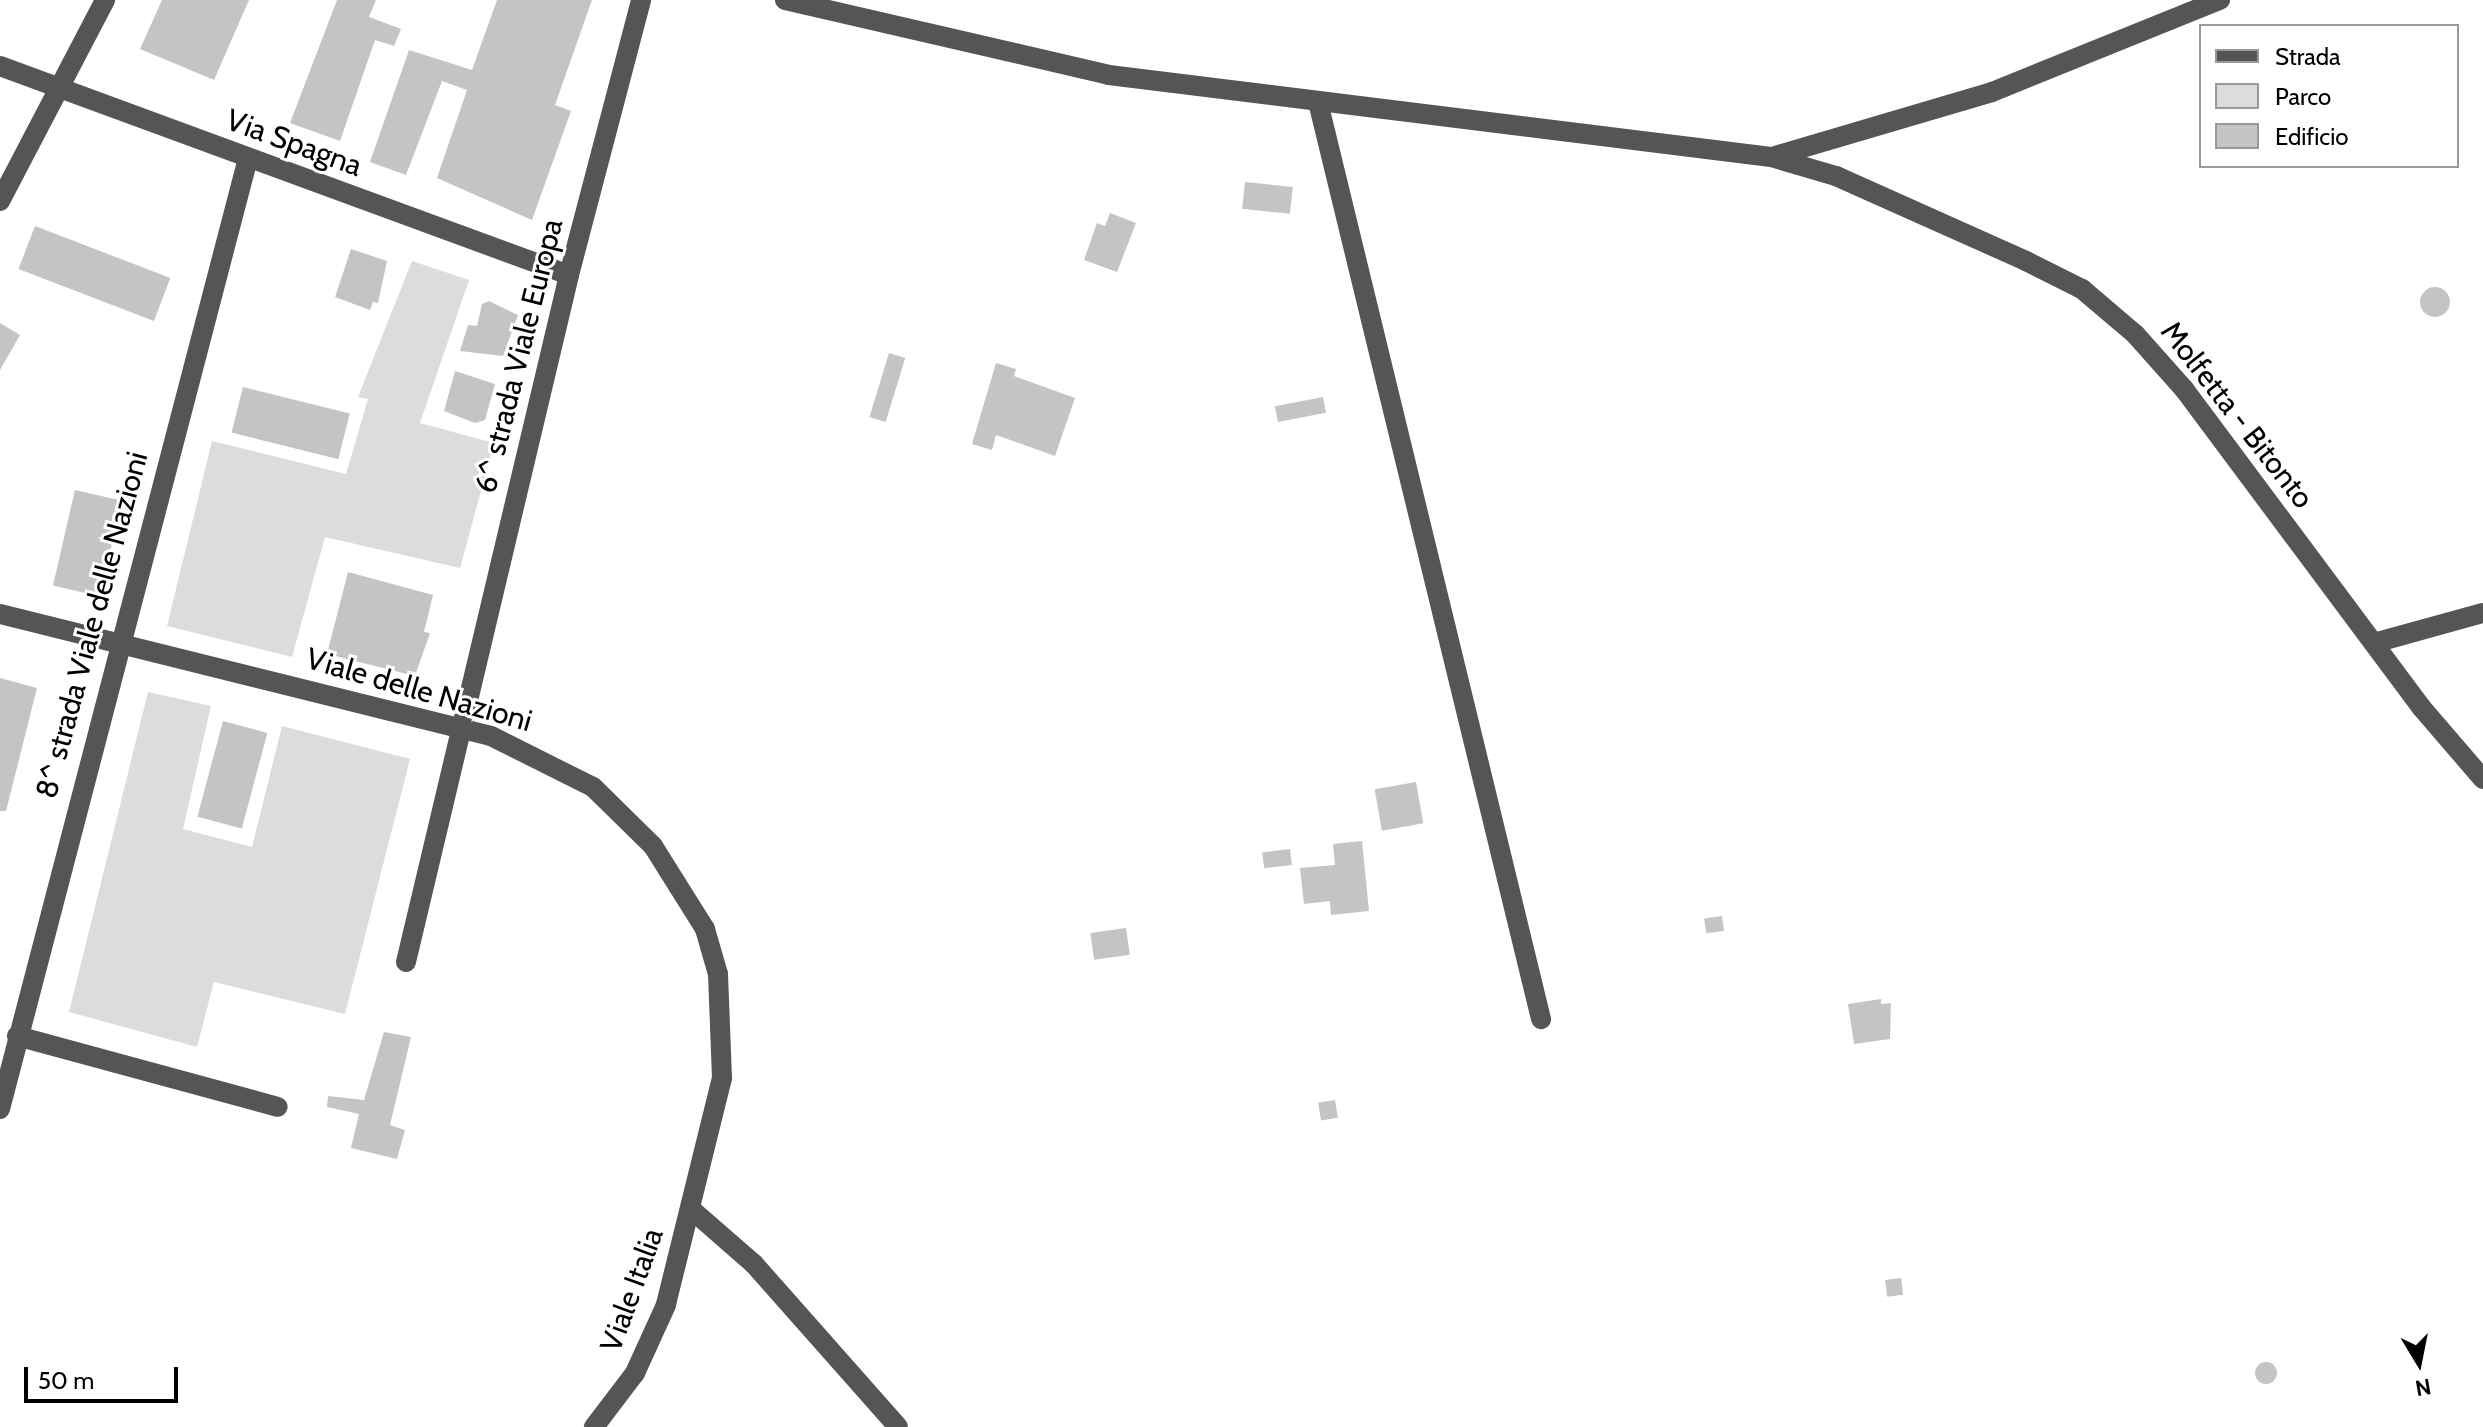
<!DOCTYPE html>
<style>
body{margin:0}
#map{position:relative;width:2483px;height:1427px;overflow:hidden;background:#fff;font-family:Cabin,sans-serif}
div>[style]{position:absolute}
.green>*{inset:0;background:#dcdcdc}
.building>*{inset:0;background:#c4c4c4;transform-origin:0 0}
.round{border-radius:50%}
.minor>*{height:20px;margin:-10px;padding:0 10px;transform-origin:10px;border-radius:10px;background:#555}
span{translate:-50% -50%;white-space:nowrap;text-align:center;line-height:1.15;-webkit-text-stroke:6px #fff;paint-order:stroke}
.street-label{font-size:30px;color:#000}
.legend{position:absolute;left:2199px;top:24px;width:260px;height:144px;box-sizing:border-box;background:#fff;border:2px solid #999;margin:0;padding:10px 14px;list-style:none;font-size:24px;color:#000}
.legend li{display:flex;align-items:center;gap:16px;height:40px}
.legend b{width:40px;border:2px solid #999}
.north{position:absolute;left:2379px;top:1323px;width:80px;height:80px;-webkit-text-stroke:6px #fff;paint-order:stroke;rotate:170deg;font-size:22px;font-weight:700;line-height:32px;text-align:center;color:#000}
.north::after{content:'';display:block;margin:auto;width:28px;height:36px;background:#000;clip-path:polygon(50% 0,100% 100%,50% 72%,0 100%)}
.scale{position:absolute;left:24px;top:1367px;width:154px;height:36px;box-sizing:border-box;border:4px solid #000;border-top:0;padding-left:10px;font-size:24px;line-height:28px;white-space:nowrap;color:#000;-webkit-text-stroke:6px #fff;paint-order:stroke}
</style>
<div id="map">
<div class="green">
<div style="clip-path:polygon(412px 261px,469px 280px,420px 423px,494px 443px,460px 568px,325px 537px,292px 657px,167px 626px,212px 441px,346px 474px,368px 399px,358px 397px)"></div>
<div style="clip-path:polygon(148px 692px,211px 706px,183px 829px,252px 847px,282px 726px,410px 759px,345px 1014px,214px 982px,197px 1047px,69px 1012px)"></div>
</div>
<div class="building">
<div style="clip-path:polygon(162px 0,249px 0,214px 80px,140px 49px)"></div>
<div style="clip-path:polygon(337px 0,376px 0,369px 17px,401px 29px,394px 46px,375px 40px,340px 141px,290px 123px)"></div>
<div style="clip-path:polygon(497px 0,592px 0,555px 105px,571px 111px,532px 220px,437px 178px,467px 90px,442px 81px,406px 175px,370px 162px,409px 50px,472px 70px)"></div>
<div style="left:1245px;top:182px;width:48px;height:27px;rotate:6deg"></div>
<div style="clip-path:polygon(1110px 213px,1136px 223px,1117px 272px,1084px 260px,1097px 223px,1105px 226px)"></div>
<div style="left:35px;top:226px;width:145px;height:46px;rotate:21deg"></div>
<div style="clip-path:polygon(351px 249px,387px 261px,378px 303px,373px 302px,370px 310px,335px 297px)"></div>
<div class="round" style="left:2420px;top:287px;width:30px;height:30px"></div>
<div style="clip-path:polygon(489px 301px,518px 315px,503px 356px,460px 351px,468px 325px,477px 326px,482px 304px)"></div>
<div style="clip-path:polygon(0 323px,20px 335px,0 370px)"></div>
<div style="left:889px;top:353px;width:17px;height:67px;rotate:17deg"></div>
<div style="clip-path:polygon(996px 363px,1016px 369px,1014px 376px,1075px 398px,1055px 456px,996px 435px,992px 450px,972px 444px)"></div>
<div style="clip-path:polygon(455px 371px,495px 384px,485px 420px,475px 423px,444px 411px)"></div>
<div style="left:243px;top:387px;width:110px;height:47px;rotate:14deg"></div>
<div style="left:1323px;top:397px;width:16px;height:49px;rotate:79deg"></div>
<div style="left:75px;top:490px;width:48px;height:98px;rotate:13deg"></div>
<div style="clip-path:polygon(348px 572px,433px 595px,424px 632px,430px 633px,415px 676px,327px 654px)"></div>
<div style="clip-path:polygon(0 678px,37px 688px,6px 811px,0 811px)"></div>
<div style="left:223px;top:721px;width:46px;height:99px;rotate:15deg"></div>
<div style="left:1416px;top:782px;width:42px;height:42px;rotate:80deg"></div>
<div style="clip-path:polygon(1362px 841px,1369px 911px,1331px 915px,1330px 901px,1304px 904px,1300px 868px,1335px 865px,1333px 844px)"></div>
<div style="left:1290px;top:849px;width:16px;height:28px;rotate:83deg"></div>
<div style="left:1722px;top:916px;width:15px;height:18px;rotate:82deg"></div>
<div style="left:1126px;top:928px;width:27px;height:36px;rotate:82deg"></div>
<div style="clip-path:polygon(1881px 999px,1881px 1004px,1891px 1003px,1890px 1039px,1854px 1044px,1848px 1004px)"></div>
<div style="clip-path:polygon(384px 1032px,411px 1037px,390px 1125px,405px 1130px,397px 1159px,351px 1148px,359px 1114px,327px 1107px,328px 1096px,364px 1100px)"></div>
<div style="left:1335px;top:1100px;width:18px;height:17px;rotate:81deg"></div>
<div style="left:1901px;top:1278px;width:17px;height:16px;rotate:83deg"></div>
<div class="round" style="left:2255px;top:1362px;width:22px;height:22px"></div>
</div>
<div class="minor">
<div style="left:785px;top:0;width:333px;rotate:13deg"></div>
<div style="left:1109px;top:75px;width:667px;rotate:7.06deg"></div>
<div style="left:1771px;top:157px;width:68px;rotate:16.3deg"></div>
<div style="left:1836px;top:176px;width:208px;rotate:24.1deg"></div>
<div style="left:2026px;top:261px;width:63px;rotate:26.6deg"></div>
<div style="left:2082px;top:289px;width:70px;rotate:40.3deg"></div>
<div style="left:2135px;top:334px;width:74px;rotate:48.3deg"></div>
<div style="left:2184px;top:389px;width:397px;rotate:53.3deg"></div>
<div style="left:2421px;top:707px;width:95px;rotate:49.3deg"></div>
<div style="left:0;top:66px;width:606px;rotate:20.17deg"></div>
<div style="left:1318px;top:102px;width:944px;rotate:76.33deg"></div>
<div style="left:1775px;top:156px;width:226px;rotate:-16.4deg"></div>
<div style="left:1992px;top:92px;width:246px;rotate:-22deg"></div>
<div style="left:0;top:201px;width:227px;rotate:-62.4deg"></div>
<div style="left:0;top:614px;width:506px;rotate:13.95deg"></div>
<div style="left:491px;top:736px;width:114px;rotate:26.6deg"></div>
<div style="left:593px;top:787px;width:84px;rotate:44.5deg"></div>
<div style="left:653px;top:846px;width:98px;rotate:57.9deg"></div>
<div style="left:705px;top:929px;width:47px;rotate:73.9deg"></div>
<div style="left:718px;top:974px;width:104px;rotate:87.8deg"></div>
<div style="left:722px;top:1078px;width:234px;rotate:103.9deg"></div>
<div style="left:666px;top:1305px;width:75px;rotate:114.5deg"></div>
<div style="left:635px;top:1373px;width:68px;rotate:127.2deg"></div>
<div style="left:2374px;top:643px;width:113px;rotate:-15.4deg"></div>
<div style="left:406px;top:962px;width:706px;rotate:-76.65deg"></div>
<div style="left:569px;top:275px;width:284px;rotate:-75.3deg"></div>
<div style="left:17px;top:1036px;width:270px;rotate:15.2deg"></div>
<div style="left:0;top:1109px;width:983px;rotate:-75.38deg"></div>
<div style="left:692px;top:1210px;width:82px;rotate:41.1deg"></div>
<div style="left:754px;top:1264px;width:217px;rotate:48.5deg"></div>
</div>
<div class="street-label">
<span style="left:294px;top:143px;rotate:20deg">Via Spagna</span>
<span style="left:519px;top:356px;rotate:-76deg">6^ strada Viale Europa</span>
<span style="left:2237px;top:415px;rotate:52deg">Molfetta - Bitonto</span>
<span style="left:92px;top:625px;rotate:-75deg">8^ strada Viale delle Nazioni</span>
<span style="left:419px;top:690px;rotate:16deg">Viale delle Nazioni</span>
<span style="left:632px;top:1290px;rotate:-70deg">Viale Italia</span>
</div>
<ul class="legend">
<li><b style="height:10px;background:#555"></b>Strada</li>
<li><b style="height:22px;background:#dcdcdc"></b>Parco</li>
<li><b style="height:22px;background:#c4c4c4"></b>Edificio</li>
</ul>
<div class="north">N</div>
<div class="scale">50 m</div>
</div>
